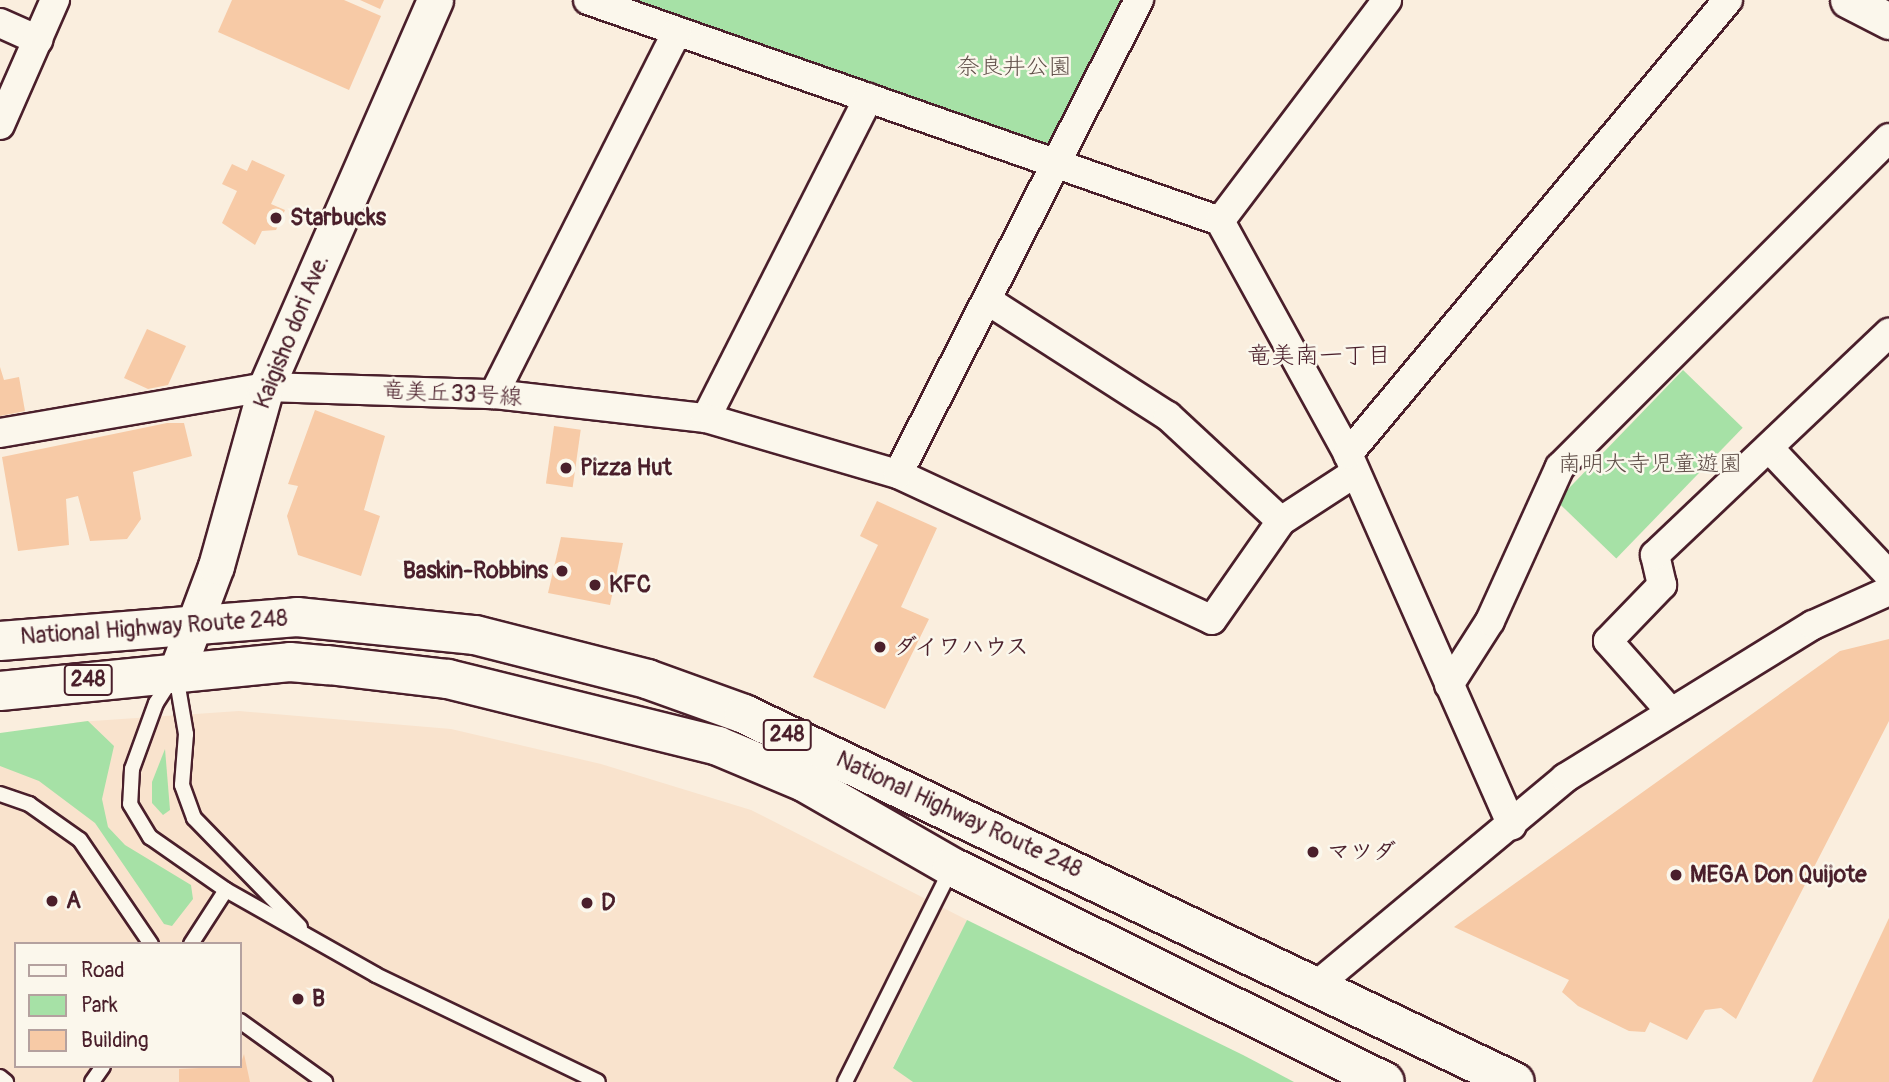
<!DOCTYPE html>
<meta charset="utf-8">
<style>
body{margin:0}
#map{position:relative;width:1889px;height:1082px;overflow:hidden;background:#faeede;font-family:Pangolin,"Klee One",sans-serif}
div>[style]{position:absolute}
.built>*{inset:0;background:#f9e3cd}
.green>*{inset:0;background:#a6e1a6;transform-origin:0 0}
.building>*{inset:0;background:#f7caa6;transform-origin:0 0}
.roads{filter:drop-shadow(2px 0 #4a1f2b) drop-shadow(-2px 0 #4a1f2b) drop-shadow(0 2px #4a1f2b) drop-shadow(0 -2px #4a1f2b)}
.service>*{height:14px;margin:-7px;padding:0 7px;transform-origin:7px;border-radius:7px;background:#fbf7ec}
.minor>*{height:28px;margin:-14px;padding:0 14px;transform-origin:14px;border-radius:14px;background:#fbf7ec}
.tertiary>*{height:35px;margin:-17.5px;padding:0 17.5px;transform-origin:17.5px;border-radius:17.5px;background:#fbf7ec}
.trunk>*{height:38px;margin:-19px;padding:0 19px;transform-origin:19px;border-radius:19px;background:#fbf7ec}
.dots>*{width:19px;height:19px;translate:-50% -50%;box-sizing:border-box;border:4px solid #fbf7ec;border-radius:50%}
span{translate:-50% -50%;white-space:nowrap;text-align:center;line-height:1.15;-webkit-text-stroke:5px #fbf7ec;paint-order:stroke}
.shield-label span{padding:2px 5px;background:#fbf7ec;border:2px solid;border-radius:5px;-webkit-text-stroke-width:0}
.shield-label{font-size:21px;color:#4a1f2b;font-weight:700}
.park-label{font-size:23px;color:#61504a}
.poi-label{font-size:23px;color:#4a1f2b;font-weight:700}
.left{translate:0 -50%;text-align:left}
.right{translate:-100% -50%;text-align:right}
.street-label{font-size:23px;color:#4a1f2b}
.neighbourhood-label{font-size:24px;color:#4a1f2b}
.legend{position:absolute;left:14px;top:942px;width:228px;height:126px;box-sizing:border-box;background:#fbf7ec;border:2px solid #b4a19f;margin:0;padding:9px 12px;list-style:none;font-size:21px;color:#4a1f2b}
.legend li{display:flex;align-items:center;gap:14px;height:35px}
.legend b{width:35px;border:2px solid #b4a19f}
</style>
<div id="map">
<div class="built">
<div style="clip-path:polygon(evenodd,239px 711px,451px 729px,601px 764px,751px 810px,967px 920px,893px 1067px,913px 1082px,0 1082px,0 737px,78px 722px,239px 711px,16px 944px,240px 944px,240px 1066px,16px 1066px,16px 944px)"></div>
</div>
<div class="green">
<div style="clip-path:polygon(626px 0,1126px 0,1050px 151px)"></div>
<div style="left:1683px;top:370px;width:83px;height:182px;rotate:44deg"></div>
<div style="clip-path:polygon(88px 721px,114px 746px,102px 799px,108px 827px,125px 845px,191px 885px,193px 899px,172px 926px,164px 924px,95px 823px,39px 781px,0 766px,0 733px)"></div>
<div style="clip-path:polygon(165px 749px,170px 810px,163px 815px,152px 803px,152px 782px)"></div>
<div style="clip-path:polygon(967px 920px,1243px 1055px,1294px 1082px,913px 1082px,893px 1068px)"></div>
</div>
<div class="building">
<div style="clip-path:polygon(232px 0,344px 0,381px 16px,349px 90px,218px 32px)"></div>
<div style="clip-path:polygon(360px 0,384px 0,380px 9px)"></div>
<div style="clip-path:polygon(252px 160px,285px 175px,271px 204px,285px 210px,276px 230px,262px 231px,255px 245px,222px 223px,237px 191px,222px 184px,232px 164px,247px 171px)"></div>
<div style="clip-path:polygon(147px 329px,186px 346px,168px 385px,148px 389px,124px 378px)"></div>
<div style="clip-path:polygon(0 367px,4px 380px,19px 377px,25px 411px,0 416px)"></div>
<div style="clip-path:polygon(315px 410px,385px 436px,364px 510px,380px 516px,361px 576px,298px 555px,287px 516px,298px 486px,288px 484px)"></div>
<div style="clip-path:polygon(167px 423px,184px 423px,192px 456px,133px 472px,141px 519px,127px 539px,90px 541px,78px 496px,66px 499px,69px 545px,18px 551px,2px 457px)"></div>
<div style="left:554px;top:426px;width:27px;height:58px;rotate:8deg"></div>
<div style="clip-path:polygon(877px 501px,937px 528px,901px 607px,929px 619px,885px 709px,813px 677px,878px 545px,860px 536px)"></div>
<div style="clip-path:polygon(561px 537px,623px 543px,610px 605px,548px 593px)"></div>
<div style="clip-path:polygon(1889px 639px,1889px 721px,1736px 1019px,1721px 1008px,1705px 1010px,1687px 1040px,1650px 1022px,1645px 1032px,1629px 1031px,1578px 1006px,1562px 992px,1569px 980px,1454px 927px,1840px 651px)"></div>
<div style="clip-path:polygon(1889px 918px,1889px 1082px,1812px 1082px)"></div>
<div style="clip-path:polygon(244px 1054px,250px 1082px,179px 1082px,179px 1069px,240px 1066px)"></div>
</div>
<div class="roads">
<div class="service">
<div style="left:176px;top:675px;width:60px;rotate:80.4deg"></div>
<div style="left:186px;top:734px;width:51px;rotate:94.5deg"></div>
<div style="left:182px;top:785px;width:35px;rotate:70deg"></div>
<div style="left:194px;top:818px;width:152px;rotate:45.8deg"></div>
<div style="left:171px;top:680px;width:27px;rotate:123deg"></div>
<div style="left:156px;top:703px;width:70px;rotate:110deg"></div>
<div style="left:132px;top:769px;width:35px;rotate:93deg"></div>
<div style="left:130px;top:804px;width:39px;rotate:59deg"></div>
<div style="left:150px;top:837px;width:93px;rotate:34.9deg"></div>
<div style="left:226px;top:890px;width:172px;rotate:29.5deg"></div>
<div style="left:376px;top:975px;width:246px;rotate:25.7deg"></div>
<div style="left:0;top:794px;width:31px;rotate:19deg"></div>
<div style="left:29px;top:804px;width:62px;rotate:35.2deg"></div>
<div style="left:80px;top:840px;width:126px;rotate:55.7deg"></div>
<div style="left:191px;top:944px;width:64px;rotate:-57.1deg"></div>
<div style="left:240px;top:1021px;width:105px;rotate:35.7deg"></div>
<div style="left:0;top:1077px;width:8px;rotate:40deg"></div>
<div style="left:92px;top:1082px;width:19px;rotate:-55deg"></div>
<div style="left:845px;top:1082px;width:238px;rotate:-63.5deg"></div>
</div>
<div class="minor">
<div style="left:588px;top:0;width:670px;rotate:19.27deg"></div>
<div style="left:1220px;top:221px;width:266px;rotate:61.2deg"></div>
<div style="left:1348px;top:454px;width:406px;rotate:66.2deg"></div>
<div style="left:0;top:23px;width:42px;rotate:24.1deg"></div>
<div style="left:0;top:125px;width:137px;rotate:-66.3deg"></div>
<div style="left:1220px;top:221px;width:277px;rotate:-52.9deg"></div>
<div style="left:987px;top:300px;width:215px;rotate:32.7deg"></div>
<div style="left:1168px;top:416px;width:154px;rotate:42.9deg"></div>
<div style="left:494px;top:394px;width:406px;rotate:-63.2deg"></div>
<div style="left:706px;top:418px;width:359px;rotate:-63.1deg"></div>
<div style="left:0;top:433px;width:270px;rotate:-9.8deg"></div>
<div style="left:266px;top:387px;width:228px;rotate:1.8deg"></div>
<div style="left:494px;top:394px;width:213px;rotate:6.5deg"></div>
<div style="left:706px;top:418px;width:200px;rotate:16.3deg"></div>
<div style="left:898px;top:474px;width:346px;rotate:24.9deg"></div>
<div style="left:1212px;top:620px;width:121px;rotate:-55.1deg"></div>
<div style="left:1281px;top:521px;width:88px;rotate:-33deg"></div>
<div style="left:1769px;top:448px;width:175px;rotate:46.6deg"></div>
<div style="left:1348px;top:454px;width:592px;rotate:-50.07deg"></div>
<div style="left:898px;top:474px;width:532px;rotate:-63.05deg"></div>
<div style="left:1449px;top:685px;width:76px;rotate:-57.4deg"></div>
<div style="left:1490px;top:621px;width:169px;rotate:-65.6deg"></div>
<div style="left:1560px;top:467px;width:465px;rotate:-45deg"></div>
<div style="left:1671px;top:712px;width:95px;rotate:-131.6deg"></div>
<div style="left:1608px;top:641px;width:78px;rotate:-46deg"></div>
<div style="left:1662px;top:585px;width:31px;rotate:-103deg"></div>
<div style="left:1655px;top:555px;width:323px;rotate:-43.5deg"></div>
<div style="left:1318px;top:984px;width:322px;rotate:-39.8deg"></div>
<div style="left:1565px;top:778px;width:291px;rotate:-31.7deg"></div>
<div style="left:1813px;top:625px;width:83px;rotate:-24.1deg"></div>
</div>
<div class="tertiary">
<div style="left:1848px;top:0;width:46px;rotate:27.1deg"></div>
<div style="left:176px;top:673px;width:114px;rotate:-69.5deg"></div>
<div style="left:216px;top:566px;width:186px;rotate:-74.4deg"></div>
<div style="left:266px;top:387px;width:422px;rotate:-66.4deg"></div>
</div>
<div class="trunk">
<div style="left:0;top:641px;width:298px;rotate:-4.6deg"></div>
<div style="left:297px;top:617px;width:179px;rotate:5.8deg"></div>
<div style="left:475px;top:635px;width:178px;rotate:14.3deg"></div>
<div style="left:647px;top:679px;width:103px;rotate:19.8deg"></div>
<div style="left:744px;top:714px;width:854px;rotate:25.52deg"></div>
<div style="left:0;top:691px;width:291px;rotate:-5.7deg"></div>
<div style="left:290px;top:662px;width:38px;rotate:5deg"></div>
<div style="left:328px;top:665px;width:121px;rotate:6.7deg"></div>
<div style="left:448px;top:679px;width:278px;rotate:13.9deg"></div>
<div style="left:718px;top:746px;width:93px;rotate:22.7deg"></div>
<div style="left:804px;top:782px;width:171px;rotate:29.9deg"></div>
<div style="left:952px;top:867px;width:483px;rotate:26.4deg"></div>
</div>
</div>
<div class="dots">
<div style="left:276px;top:218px;background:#4a1f2b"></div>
<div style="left:566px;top:468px;background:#4a1f2b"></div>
<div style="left:562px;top:571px;background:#4a1f2b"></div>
<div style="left:595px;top:585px;background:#4a1f2b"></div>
<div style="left:880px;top:647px;background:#4a1f2b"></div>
<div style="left:1313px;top:852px;background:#4a1f2b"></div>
<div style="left:1676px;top:875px;background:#4a1f2b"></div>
<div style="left:52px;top:901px;background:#4a1f2b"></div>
<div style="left:587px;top:903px;background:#4a1f2b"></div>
<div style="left:298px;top:999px;background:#4a1f2b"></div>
</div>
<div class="shield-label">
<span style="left:88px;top:680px">248</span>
<span style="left:787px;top:735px">248</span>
</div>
<div class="park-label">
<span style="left:1014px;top:67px">奈良井公園</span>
<span style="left:1650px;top:464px">南明大寺児童遊園</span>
</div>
<div class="poi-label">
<span class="left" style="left:290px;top:218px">Starbucks</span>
<span class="left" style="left:580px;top:468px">Pizza Hut</span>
<span class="right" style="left:548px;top:571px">Baskin-Robbins</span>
<span class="left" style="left:609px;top:585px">KFC</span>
<span class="left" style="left:894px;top:647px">ダイワハウス</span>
<span class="left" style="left:1327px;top:852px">マツダ</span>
<span class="left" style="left:1690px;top:875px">MEGA Don Quijote</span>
<span class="left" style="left:66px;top:901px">A</span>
<span class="left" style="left:601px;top:903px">D</span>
<span class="left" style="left:312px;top:999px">B</span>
</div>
<div class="street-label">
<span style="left:292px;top:332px;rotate:-68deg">Kaigisho dori Ave.</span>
<span style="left:452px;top:394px;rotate:3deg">竜美丘33号線</span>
<span style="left:154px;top:628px;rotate:-4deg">National Highway Route 248</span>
<span style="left:959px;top:815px;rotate:25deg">National Highway Route 248</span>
</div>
<div class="neighbourhood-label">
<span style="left:1319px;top:356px">竜美南一丁目</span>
</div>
<ul class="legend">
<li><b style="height:9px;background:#fbf7ec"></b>Road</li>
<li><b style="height:19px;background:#a6e1a6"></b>Park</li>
<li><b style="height:19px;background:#f7caa6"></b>Building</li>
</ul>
</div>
